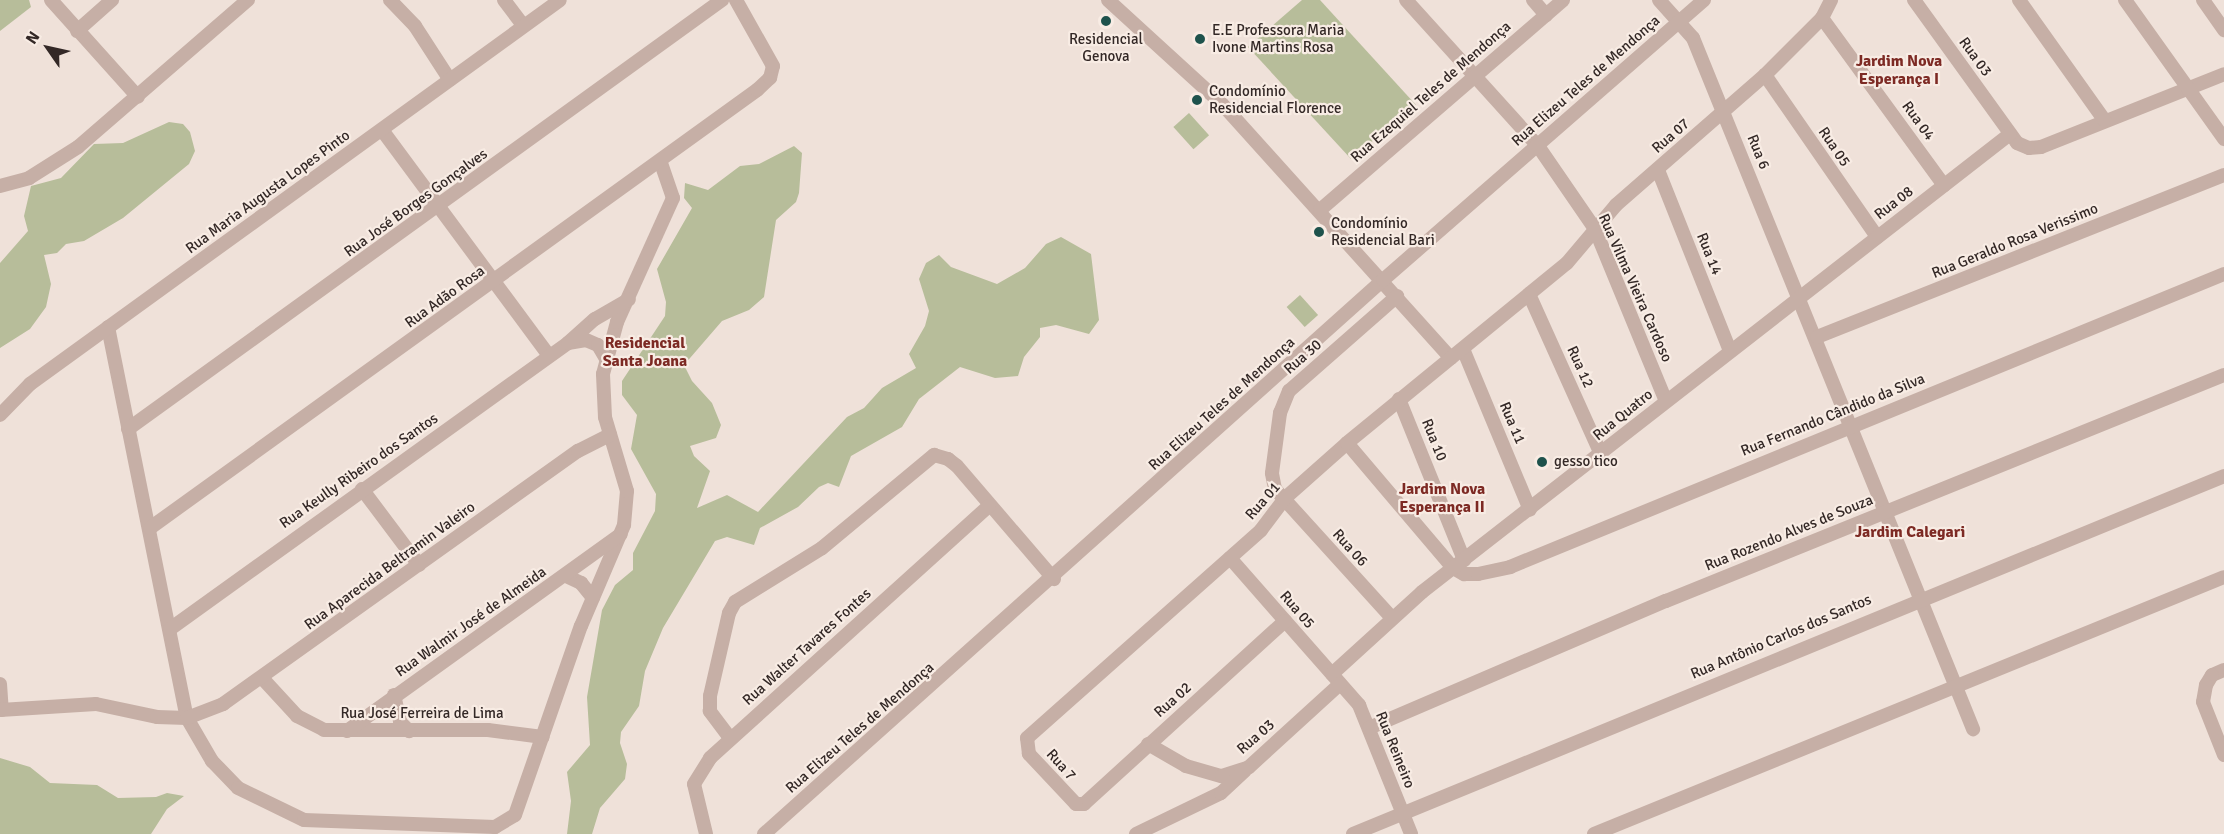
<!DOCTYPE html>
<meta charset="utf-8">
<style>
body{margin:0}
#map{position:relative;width:2224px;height:834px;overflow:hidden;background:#efe1d9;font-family:Signika,sans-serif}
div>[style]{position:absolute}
.green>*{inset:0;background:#b7bd9a;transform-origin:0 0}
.minor>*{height:14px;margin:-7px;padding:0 7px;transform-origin:7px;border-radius:7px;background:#c6afa6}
.dots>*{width:16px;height:16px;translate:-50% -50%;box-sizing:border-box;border:3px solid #f8ece4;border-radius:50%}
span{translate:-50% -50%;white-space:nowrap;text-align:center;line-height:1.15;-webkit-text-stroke:4.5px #f8ece4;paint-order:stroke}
.poi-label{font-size:15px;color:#332826}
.left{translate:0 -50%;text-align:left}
.street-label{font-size:15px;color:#332826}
.neighbourhood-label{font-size:16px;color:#7d2a24;font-weight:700}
.north{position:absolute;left:18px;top:18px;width:60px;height:60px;-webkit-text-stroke:4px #f8ece4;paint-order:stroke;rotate:304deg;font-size:16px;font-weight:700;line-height:24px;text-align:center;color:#332826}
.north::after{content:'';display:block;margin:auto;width:21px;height:27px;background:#332826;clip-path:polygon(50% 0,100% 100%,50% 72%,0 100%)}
</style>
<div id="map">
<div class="green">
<div style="clip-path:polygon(0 0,29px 0,31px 7px,0 31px)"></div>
<div style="clip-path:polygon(1302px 0,1320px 0,1416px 105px,1351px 159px,1248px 47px)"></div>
<div style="left:1189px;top:113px;width:30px;height:21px;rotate:48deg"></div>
<div style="clip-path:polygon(169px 122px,183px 124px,190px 132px,195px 151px,189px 164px,123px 218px,84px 241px,66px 244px,57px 253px,44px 255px,51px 284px,46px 307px,30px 329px,0 348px,0 263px,28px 231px,24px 216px,31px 186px,61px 178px,94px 144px,123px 143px)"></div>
<div style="clip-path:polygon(794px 146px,802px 153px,799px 193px,796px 202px,776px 220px,764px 297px,749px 310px,722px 321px,684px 365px,692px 381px,712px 403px,721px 425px,716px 438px,690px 446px,694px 456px,710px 471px,697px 508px,727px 495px,758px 512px,847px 417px,864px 408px,882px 388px,916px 368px,909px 354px,925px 326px,929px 311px,919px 279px,926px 263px,939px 255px,951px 267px,997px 284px,1025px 268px,1046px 244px,1061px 237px,1091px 254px,1099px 320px,1089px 334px,1056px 325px,1040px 328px,1040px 337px,1024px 357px,1018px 376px,995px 378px,960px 367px,919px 399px,902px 427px,851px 456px,839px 487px,828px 483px,819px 487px,798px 507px,760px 528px,754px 545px,727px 537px,715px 541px,663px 628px,645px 671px,639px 706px,621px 732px,620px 743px,627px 764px,625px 779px,600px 808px,592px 834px,567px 834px,571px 801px,567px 772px,590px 745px,587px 697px,602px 610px,615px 585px,633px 570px,633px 553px,655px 511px,656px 494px,631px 449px,637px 415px,622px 395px,622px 381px,665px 316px,666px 302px,657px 269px,692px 208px,684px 198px,685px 183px,708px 190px,740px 166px,759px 164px)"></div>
<div style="left:1300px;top:295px;width:27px;height:18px;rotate:48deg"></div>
<div style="clip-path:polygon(0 758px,30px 767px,50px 783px,97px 785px,118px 798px,156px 797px,167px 793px,184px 796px,167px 809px,151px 834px,0 834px)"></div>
</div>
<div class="minor">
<div style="left:51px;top:0;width:130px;rotate:48.1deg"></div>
<div style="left:390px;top:0;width:36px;rotate:46deg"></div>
<div style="left:415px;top:26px;width:64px;rotate:57.1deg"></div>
<div style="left:504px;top:0;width:31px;rotate:53deg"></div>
<div style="left:1108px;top:0;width:154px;rotate:42.4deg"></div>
<div style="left:1222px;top:104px;width:342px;rotate:48deg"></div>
<div style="left:1406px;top:0;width:197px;rotate:47.9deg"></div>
<div style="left:1538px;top:146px;width:101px;rotate:55.5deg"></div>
<div style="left:1595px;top:229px;width:186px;rotate:67.6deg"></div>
<div style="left:1533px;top:0;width:20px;rotate:49deg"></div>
<div style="left:1659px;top:0;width:51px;rotate:48.2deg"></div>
<div style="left:1693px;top:38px;width:746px;rotate:67.94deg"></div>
<div style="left:1914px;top:0;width:176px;rotate:54.2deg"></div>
<div style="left:2017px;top:143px;width:13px;rotate:23deg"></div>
<div style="left:2029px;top:148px;width:12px;rotate:-5deg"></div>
<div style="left:2041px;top:147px;width:197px;rotate:-21.7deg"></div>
<div style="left:2019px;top:0;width:148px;rotate:54.6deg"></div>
<div style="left:2125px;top:0;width:171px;rotate:54.5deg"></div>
<div style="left:2203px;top:0;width:37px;rotate:55deg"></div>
<div style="left:1822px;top:18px;width:207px;rotate:53.9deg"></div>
<div style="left:77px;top:31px;width:47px;rotate:-41.5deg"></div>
<div style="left:1765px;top:75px;width:197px;rotate:55.3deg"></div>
<div style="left:382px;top:130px;width:281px;rotate:53.5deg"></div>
<div style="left:1658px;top:170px;width:195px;rotate:68.3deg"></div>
<div style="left:0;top:186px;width:30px;rotate:-15deg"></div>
<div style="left:29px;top:178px;width:58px;rotate:-32.3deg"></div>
<div style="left:78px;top:147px;width:225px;rotate:-40.9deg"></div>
<div style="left:1320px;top:210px;width:321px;rotate:-40.8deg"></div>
<div style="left:1529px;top:294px;width:175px;rotate:65.8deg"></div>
<div style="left:108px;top:327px;width:399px;rotate:78.6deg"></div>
<div style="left:187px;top:718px;width:50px;rotate:59.8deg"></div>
<div style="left:212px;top:761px;width:37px;rotate:46deg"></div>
<div style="left:238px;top:788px;width:73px;rotate:25.9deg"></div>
<div style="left:304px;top:820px;width:191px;rotate:2.1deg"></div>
<div style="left:495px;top:827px;width:23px;rotate:-31deg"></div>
<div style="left:515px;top:815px;width:200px;rotate:-70.8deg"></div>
<div style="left:581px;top:626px;width:110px;rotate:-66.9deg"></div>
<div style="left:624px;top:525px;width:34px;rotate:-85deg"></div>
<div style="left:627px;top:491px;width:77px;rotate:-106.6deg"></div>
<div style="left:605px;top:417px;width:43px;rotate:-92.7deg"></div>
<div style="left:603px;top:374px;width:54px;rotate:-74.9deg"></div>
<div style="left:617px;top:322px;width:136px;rotate:-65.7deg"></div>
<div style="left:673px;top:198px;width:39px;rotate:-109deg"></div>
<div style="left:1817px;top:337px;width:438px;rotate:-21.7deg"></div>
<div style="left:568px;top:343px;width:18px;rotate:-9deg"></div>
<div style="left:586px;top:340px;width:13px;rotate:23deg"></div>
<div style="left:598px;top:345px;width:14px;rotate:60deg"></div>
<div style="left:1463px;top:349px;width:174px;rotate:67.4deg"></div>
<div style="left:1399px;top:399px;width:174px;rotate:68deg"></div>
<div style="left:0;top:415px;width:43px;rotate:-45.9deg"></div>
<div style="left:30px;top:384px;width:654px;rotate:-35.92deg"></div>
<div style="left:128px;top:429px;width:733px;rotate:-35.84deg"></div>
<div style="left:1347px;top:443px;width:164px;rotate:49.7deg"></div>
<div style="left:1453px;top:568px;width:13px;rotate:29deg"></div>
<div style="left:1464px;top:574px;width:14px"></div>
<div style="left:1478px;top:574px;width:33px;rotate:-12deg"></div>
<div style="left:1510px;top:567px;width:772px;rotate:-22.31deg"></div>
<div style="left:362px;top:489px;width:95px;rotate:53.1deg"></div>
<div style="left:150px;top:528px;width:749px;rotate:-35.81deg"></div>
<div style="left:757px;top:90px;width:18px;rotate:-43deg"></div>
<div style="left:770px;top:78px;width:12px;rotate:-76deg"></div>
<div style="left:773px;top:66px;width:76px;rotate:-119.3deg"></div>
<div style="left:1230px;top:558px;width:196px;rotate:48.7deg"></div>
<div style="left:1359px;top:705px;width:139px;rotate:68deg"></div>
<div style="left:566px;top:576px;width:17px;rotate:25deg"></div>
<div style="left:581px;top:583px;width:19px;rotate:51deg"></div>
<div style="left:1392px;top:618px;width:174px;rotate:-132.2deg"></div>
<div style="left:1275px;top:489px;width:16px;rotate:-101deg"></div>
<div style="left:1272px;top:473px;width:61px;rotate:-82.4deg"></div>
<div style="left:1280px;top:413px;width:24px;rotate:-68deg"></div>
<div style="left:1289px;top:391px;width:144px;rotate:-41.3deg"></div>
<div style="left:1285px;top:621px;width:272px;rotate:137.7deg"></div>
<div style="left:1084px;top:804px;width:8px;rotate:180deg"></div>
<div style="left:1076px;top:804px;width:69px;rotate:-133.2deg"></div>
<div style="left:1029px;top:754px;width:16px;rotate:-97deg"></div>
<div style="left:1027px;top:738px;width:313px;rotate:-41.6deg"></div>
<div style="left:1261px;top:530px;width:39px;rotate:-53deg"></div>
<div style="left:1284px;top:499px;width:84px;rotate:-41.6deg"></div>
<div style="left:1347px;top:443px;width:284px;rotate:-39.3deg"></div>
<div style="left:1567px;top:263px;width:76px;rotate:-49.8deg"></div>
<div style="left:1616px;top:205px;width:198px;rotate:-41.1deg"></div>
<div style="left:1765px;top:75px;width:81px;rotate:-45deg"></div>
<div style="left:1822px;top:18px;width:20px;rotate:-63deg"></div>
<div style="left:170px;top:629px;width:490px;rotate:-35.7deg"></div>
<div style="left:568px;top:343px;width:36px;rotate:-42deg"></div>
<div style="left:595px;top:319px;width:39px;rotate:-30deg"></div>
<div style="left:2224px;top:670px;width:13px;rotate:157deg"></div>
<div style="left:2212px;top:675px;width:12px;rotate:121deg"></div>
<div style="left:2206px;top:685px;width:17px;rotate:100deg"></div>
<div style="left:2203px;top:702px;width:57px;rotate:68.4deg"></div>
<div style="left:1332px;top:674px;width:122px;rotate:-42.3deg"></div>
<div style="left:1422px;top:592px;width:745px;rotate:-37.92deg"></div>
<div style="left:263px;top:679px;width:50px;rotate:47.4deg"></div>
<div style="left:297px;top:716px;width:30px;rotate:27deg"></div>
<div style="left:324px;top:730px;width:164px"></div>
<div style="left:488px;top:730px;width:55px;rotate:7.3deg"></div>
<div style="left:0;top:684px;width:26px;rotate:86deg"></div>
<div style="left:394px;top:695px;width:28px;rotate:77deg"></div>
<div style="left:400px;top:722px;width:13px;rotate:45deg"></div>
<div style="left:0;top:710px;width:96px;rotate:-3.6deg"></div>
<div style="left:96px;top:704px;width:62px;rotate:12deg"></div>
<div style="left:157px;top:717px;width:30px;rotate:2deg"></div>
<div style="left:187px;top:718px;width:39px;rotate:-21deg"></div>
<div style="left:223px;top:704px;width:436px;rotate:-35.5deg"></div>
<div style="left:578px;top:451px;width:36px;rotate:-27deg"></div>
<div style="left:1369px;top:728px;width:323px;rotate:-23.2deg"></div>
<div style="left:1666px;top:601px;width:602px;rotate:-22.05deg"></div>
<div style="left:347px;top:731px;width:337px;rotate:-35.7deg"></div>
<div style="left:730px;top:738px;width:34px;rotate:-127deg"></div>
<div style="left:710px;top:711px;width:15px;rotate:-90deg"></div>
<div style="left:710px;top:696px;width:85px;rotate:-77.1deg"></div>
<div style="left:729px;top:613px;width:13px;rotate:-61deg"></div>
<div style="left:735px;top:602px;width:102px;rotate:-31.8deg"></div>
<div style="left:822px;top:548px;width:146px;rotate:-39.7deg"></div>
<div style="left:934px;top:455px;width:15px;rotate:16deg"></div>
<div style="left:948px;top:459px;width:11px;rotate:38deg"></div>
<div style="left:957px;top:466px;width:149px;rotate:49.4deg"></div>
<div style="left:1148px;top:744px;width:44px;rotate:30.1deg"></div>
<div style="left:1186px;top:766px;width:37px;rotate:16deg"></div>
<div style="left:1222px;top:776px;width:28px;rotate:-18deg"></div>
<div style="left:1249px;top:767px;width:123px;rotate:-42.4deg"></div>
<div style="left:706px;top:834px;width:51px;rotate:-103.5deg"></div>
<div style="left:694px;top:784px;width:31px;rotate:-58deg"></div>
<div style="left:710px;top:758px;width:376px;rotate:-42.1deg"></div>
<div style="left:764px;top:834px;width:831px;rotate:-41.83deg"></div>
<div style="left:1383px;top:280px;width:426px;rotate:-41.1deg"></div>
<div style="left:1136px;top:834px;width:94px;rotate:-25.8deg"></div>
<div style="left:1221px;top:793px;width:33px;rotate:-43deg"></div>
<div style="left:1353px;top:834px;width:942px;rotate:-22.34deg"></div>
<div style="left:1594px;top:834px;width:680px;rotate:-22.19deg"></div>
</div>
<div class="dots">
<div style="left:1106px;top:21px;background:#1e524c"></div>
<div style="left:1200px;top:39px;background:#1e524c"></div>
<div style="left:1197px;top:100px;background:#1e524c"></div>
<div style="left:1319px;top:232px;background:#1e524c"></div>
<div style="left:1542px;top:462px;background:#1e524c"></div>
</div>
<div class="poi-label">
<span class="left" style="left:1212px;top:39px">E.E Professora Maria<br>Ivone Martins Rosa</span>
<span style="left:1106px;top:48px">Residencial<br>Genova</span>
<span class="left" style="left:1209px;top:100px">Condomínio<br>Residencial Florence</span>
<span class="left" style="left:1331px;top:232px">Condomínio<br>Residencial Bari</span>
<span class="left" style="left:1554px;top:462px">gesso tico</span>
</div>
<div class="street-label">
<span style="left:1975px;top:57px;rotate:54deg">Rua 03</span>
<span style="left:1586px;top:81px;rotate:-41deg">Rua Elizeu Teles de Mendonça</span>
<span style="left:1431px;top:92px;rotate:-41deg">Rua Ezequiel Teles de Mendonça</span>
<span style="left:1918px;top:121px;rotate:54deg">Rua 04</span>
<span style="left:1671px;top:136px;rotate:-41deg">Rua 07</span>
<span style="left:1834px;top:147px;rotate:56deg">Rua 05</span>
<span style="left:1758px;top:152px;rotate:68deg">Rua 6</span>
<span style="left:268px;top:192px;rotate:-36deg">Rua Maria Augusta Lopes Pinto</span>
<span style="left:416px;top:203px;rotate:-36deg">Rua José Borges Gonçalves</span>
<span style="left:1894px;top:203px;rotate:-38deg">Rua 08</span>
<span style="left:2015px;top:241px;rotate:-22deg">Rua Geraldo Rosa Verissimo</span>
<span style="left:1709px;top:254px;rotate:68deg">Rua 14</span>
<span style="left:1635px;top:288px;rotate:66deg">Rua Vilma Vieira Cardoso</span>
<span style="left:445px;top:297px;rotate:-36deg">Rua Adão Rosa</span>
<span style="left:1303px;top:357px;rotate:-41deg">Rua 30</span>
<span style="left:1580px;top:367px;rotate:66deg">Rua 12</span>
<span style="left:1222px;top:404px;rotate:-42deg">Rua Elizeu Teles de Mendonça</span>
<span style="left:1623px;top:415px;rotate:-39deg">Rua Quatro</span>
<span style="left:1833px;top:415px;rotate:-22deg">Rua Fernando Cândido da Silva</span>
<span style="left:1512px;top:423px;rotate:67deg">Rua 11</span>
<span style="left:1434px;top:440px;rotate:68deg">Rua 10</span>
<span style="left:359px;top:471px;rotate:-35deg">Rua Keully Ribeiro dos Santos</span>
<span style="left:1263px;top:501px;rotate:-49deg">Rua 01</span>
<span style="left:1789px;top:533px;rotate:-22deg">Rua Rozendo Alves de Souza</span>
<span style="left:1350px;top:548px;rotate:48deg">Rua 06</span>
<span style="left:390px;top:566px;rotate:-36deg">Rua Aparecida Beltramin Valeiro</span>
<span style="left:1297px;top:610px;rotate:49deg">Rua 05</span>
<span style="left:471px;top:622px;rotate:-35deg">Rua Walmir José de Almeida</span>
<span style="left:1781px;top:637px;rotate:-23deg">Rua Antônio Carlos dos Santos</span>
<span style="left:807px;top:647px;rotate:-42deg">Rua Walter Tavares Fontes</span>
<span style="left:1173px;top:700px;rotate:-42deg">Rua 02</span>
<span style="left:422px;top:714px">Rua José Ferreira de Lima</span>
<span style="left:860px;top:728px;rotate:-41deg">Rua Elizeu Teles de Mendonça</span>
<span style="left:1256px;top:737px;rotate:-41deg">Rua 03</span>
<span style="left:1395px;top:750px;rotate:68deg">Rua Reineiro</span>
<span style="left:1061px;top:765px;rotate:48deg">Rua 7</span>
</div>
<div class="neighbourhood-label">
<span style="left:1899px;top:70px">Jardim Nova<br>Esperança I</span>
<span style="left:645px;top:352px">Residencial<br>Santa Joana</span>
<span style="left:1442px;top:498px">Jardim Nova<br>Esperança II</span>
<span style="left:1910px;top:532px">Jardim Calegari</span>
</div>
<div class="north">N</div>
</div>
